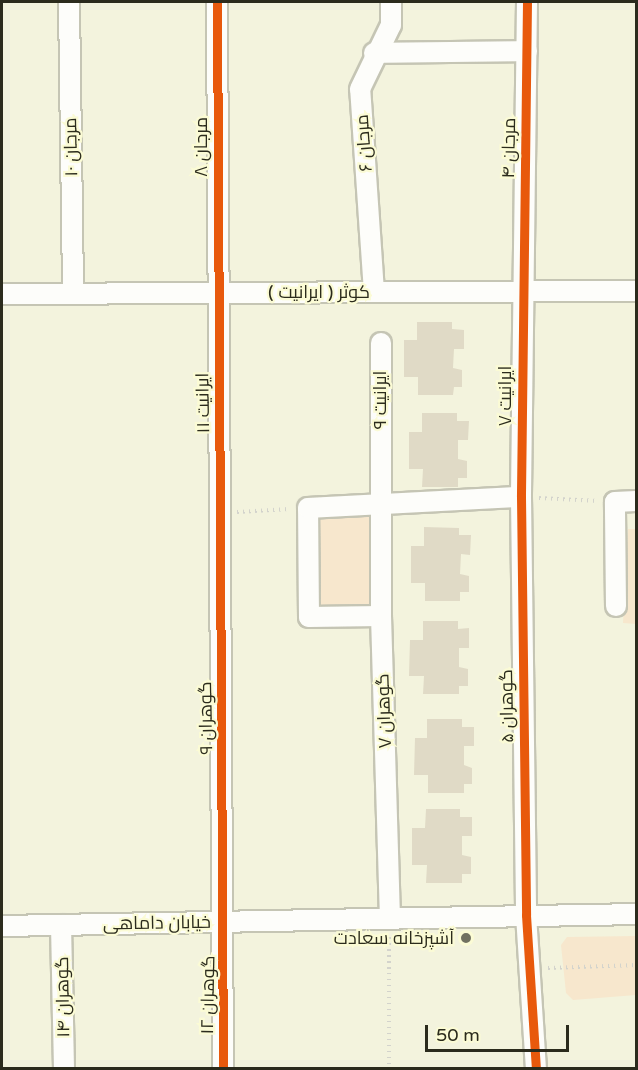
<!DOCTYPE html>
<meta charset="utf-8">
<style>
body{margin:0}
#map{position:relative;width:638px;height:1070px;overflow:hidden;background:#f3f3dd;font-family:"Varela Round",Cairo,sans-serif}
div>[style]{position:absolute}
.green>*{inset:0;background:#f7e7cd;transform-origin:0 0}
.building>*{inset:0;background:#e0dac6}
.path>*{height:4px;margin-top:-2px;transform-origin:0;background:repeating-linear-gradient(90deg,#d3d3cc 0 1.5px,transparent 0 6px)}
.roads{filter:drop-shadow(2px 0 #c5c5b4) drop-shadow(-2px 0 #c5c5b4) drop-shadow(0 2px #c5c5b4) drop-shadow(0 -2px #c5c5b4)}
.minor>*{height:20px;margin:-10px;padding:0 10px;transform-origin:10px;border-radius:10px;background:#fdfdfa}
.cycleway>*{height:9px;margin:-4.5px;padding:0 4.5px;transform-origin:4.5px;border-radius:4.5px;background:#e8590c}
.dots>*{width:16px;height:16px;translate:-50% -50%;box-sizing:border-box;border:3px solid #fbfbd5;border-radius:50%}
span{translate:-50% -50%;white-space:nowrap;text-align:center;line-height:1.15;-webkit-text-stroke:4.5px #fbfbd5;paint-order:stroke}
.street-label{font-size:18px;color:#2b2b1c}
.poi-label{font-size:18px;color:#2b2b1c}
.right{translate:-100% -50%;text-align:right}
.frame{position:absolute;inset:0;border:3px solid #2b2b1c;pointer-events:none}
.scale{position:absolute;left:425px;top:1025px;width:144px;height:27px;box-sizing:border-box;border:3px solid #2b2b1c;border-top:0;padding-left:8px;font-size:18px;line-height:21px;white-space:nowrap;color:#2b2b1c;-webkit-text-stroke:4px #fbfbd5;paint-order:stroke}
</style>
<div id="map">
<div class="green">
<div style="left:373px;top:514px;width:95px;height:58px;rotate:90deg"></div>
<div style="clip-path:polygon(628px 529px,636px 529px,636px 624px,623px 623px)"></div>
<div style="clip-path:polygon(636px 936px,636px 995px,573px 1000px,566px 993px,561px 945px,567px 937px)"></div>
</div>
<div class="building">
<div style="clip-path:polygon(417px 322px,452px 322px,452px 329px,464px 330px,464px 349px,454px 349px,453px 368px,462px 370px,462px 387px,454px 387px,453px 395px,418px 395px,418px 377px,404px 377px,404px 340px,417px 340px)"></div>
<div style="clip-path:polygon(422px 413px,457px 413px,457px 421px,469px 421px,468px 440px,458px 440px,458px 459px,467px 461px,467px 478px,458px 478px,458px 487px,422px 487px,423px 469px,409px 469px,409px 432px,422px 432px)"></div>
<div style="clip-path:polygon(424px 527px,459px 528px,459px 535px,471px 535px,470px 555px,461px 554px,460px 574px,469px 576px,469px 592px,460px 592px,460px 601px,425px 601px,425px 583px,411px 583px,411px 546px,424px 546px)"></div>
<div style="clip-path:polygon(423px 621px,458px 621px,458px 629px,469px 628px,469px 648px,459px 648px,459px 667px,468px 669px,468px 686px,459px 686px,459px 694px,423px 694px,424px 676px,409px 676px,410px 640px,423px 640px)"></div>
<div style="clip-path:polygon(427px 719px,462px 719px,462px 727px,474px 727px,474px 746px,464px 746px,464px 765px,472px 768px,472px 784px,464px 784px,464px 793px,428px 793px,428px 775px,414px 775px,415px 738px,427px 738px)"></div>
<div style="clip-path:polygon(426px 809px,460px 809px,460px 817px,472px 817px,472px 836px,462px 836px,462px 855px,471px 857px,471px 874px,462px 874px,462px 883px,426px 883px,427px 865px,412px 865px,412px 828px,425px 828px)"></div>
</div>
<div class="path">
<div style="left:539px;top:498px;width:59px;rotate:2.9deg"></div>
<div style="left:237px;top:512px;width:52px;rotate:-3.3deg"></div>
<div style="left:389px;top:937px;width:131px;rotate:90deg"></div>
<div style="left:548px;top:968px;width:88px;rotate:-2deg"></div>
</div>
<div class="roads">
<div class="minor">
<div style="left:69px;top:2px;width:291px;rotate:89.2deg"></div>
<div style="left:217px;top:2px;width:1066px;rotate:89.68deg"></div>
<div style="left:527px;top:2px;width:495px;rotate:90.7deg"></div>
<div style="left:521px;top:497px;width:418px;rotate:89.3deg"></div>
<div style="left:526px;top:915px;width:153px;rotate:86.3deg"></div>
<div style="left:374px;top:53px;width:153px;rotate:-0.7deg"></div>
<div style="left:374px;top:292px;width:203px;rotate:-93.9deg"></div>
<div style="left:360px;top:89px;width:71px;rotate:-64.2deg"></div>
<div style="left:391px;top:25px;width:23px;rotate:-90deg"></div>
<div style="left:2px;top:294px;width:634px;rotate:-0.27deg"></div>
<div style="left:381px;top:343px;width:273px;rotate:90deg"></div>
<div style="left:381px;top:616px;width:299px;rotate:88.3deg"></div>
<div style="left:616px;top:606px;width:104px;rotate:-90.6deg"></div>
<div style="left:615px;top:502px;width:21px;rotate:-3deg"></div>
<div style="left:381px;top:616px;width:72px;rotate:179.2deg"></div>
<div style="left:309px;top:617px;width:109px;rotate:-90.5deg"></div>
<div style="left:308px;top:508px;width:213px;rotate:-3deg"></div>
<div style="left:61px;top:925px;width:143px;rotate:88.8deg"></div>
<div style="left:2px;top:926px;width:634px;rotate:-1.08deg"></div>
</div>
</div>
<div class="cycleway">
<div style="left:217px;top:2px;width:1066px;rotate:89.68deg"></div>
<div style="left:527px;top:2px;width:495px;rotate:90.7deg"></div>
<div style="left:521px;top:497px;width:418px;rotate:89.3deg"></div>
<div style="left:526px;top:915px;width:153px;rotate:86.3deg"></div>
</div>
<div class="dots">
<div style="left:466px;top:938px;background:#717160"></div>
</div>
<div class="street-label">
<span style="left:364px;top:143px;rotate:-94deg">مرجان ۶</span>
<span style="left:71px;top:147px;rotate:-91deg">مرجان ۱۰</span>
<span style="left:201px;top:147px;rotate:-90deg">مرجان ۸</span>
<span style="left:509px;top:148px;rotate:-89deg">مرجان ۴</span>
<span style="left:319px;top:292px">کوثر ( ایرانیت )</span>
<span style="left:505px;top:396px;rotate:-90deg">ایرانیت ۷</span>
<span style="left:380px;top:400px;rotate:-90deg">ایرانیت ۹</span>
<span style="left:203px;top:403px;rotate:-91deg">ایرانیت ۱۱</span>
<span style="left:507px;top:706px;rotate:-91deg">گوهران ۵</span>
<span style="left:384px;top:711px;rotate:-92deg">گوهران ۷</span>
<span style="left:206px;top:718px;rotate:-91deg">گوهران ۹</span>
<span style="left:157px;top:923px;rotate:-1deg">خیابان داماهی</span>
<span style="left:208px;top:995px;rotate:-89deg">گوهران ۱۲</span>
<span style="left:63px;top:997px;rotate:-91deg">گوهران ۱۴</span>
</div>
<div class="poi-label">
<span class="right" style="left:454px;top:938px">آشپزخانه سعادت</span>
</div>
<div class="frame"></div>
<div class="scale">50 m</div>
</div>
